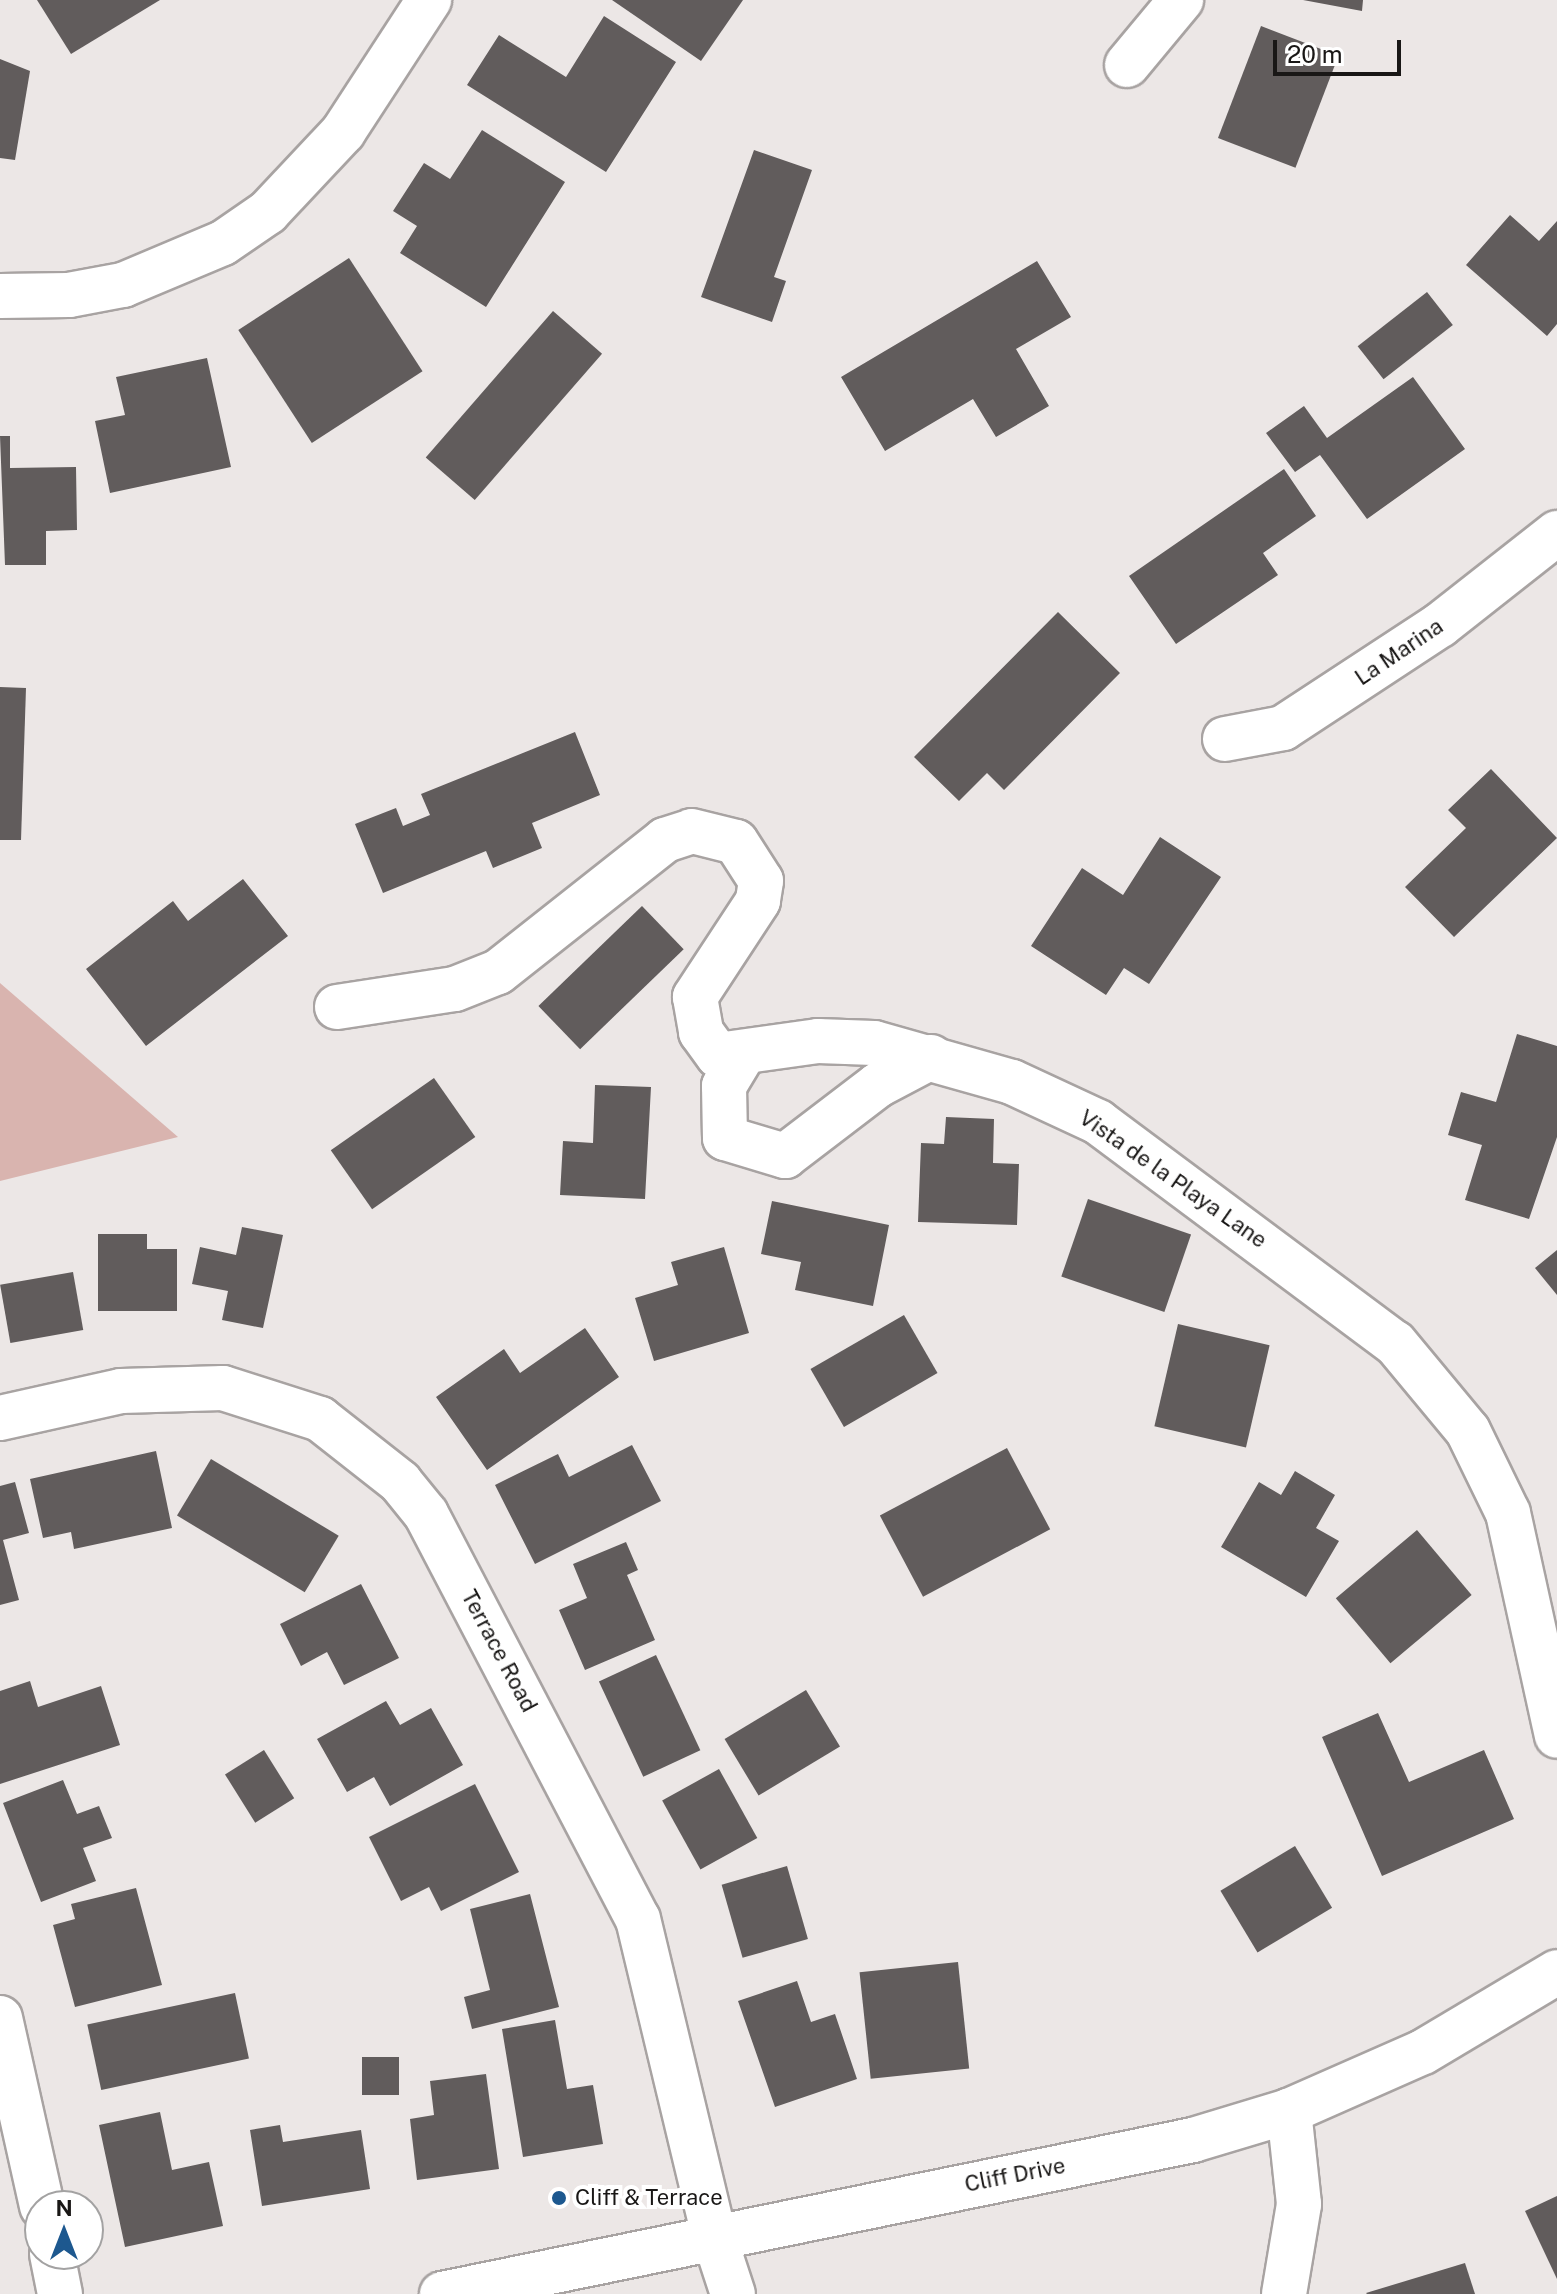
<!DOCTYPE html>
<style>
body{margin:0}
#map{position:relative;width:1557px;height:2294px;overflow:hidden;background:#ece7e6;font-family:"Public Sans",sans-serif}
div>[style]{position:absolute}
.green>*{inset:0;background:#d9b4af}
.building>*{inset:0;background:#615c5c;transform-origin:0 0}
.roads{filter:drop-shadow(2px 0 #a8a3a2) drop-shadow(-2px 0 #a8a3a2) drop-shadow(0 2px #a8a3a2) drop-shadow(0 -2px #a8a3a2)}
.street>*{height:44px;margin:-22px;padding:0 22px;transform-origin:22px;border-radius:22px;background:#fff}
.secondary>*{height:44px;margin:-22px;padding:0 22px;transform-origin:22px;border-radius:22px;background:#fff}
.dots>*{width:22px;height:22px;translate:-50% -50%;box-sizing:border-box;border:4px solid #fff;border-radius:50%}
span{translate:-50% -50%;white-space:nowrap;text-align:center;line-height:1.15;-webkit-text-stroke:8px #fff;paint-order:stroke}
.street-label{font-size:22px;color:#191716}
.poi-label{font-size:22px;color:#191716}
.left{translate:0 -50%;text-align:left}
.north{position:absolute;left:24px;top:2190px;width:80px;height:80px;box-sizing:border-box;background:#fff;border:2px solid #a3a2a2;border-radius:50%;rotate:0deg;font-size:22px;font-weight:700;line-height:32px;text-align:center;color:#191716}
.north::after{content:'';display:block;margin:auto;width:28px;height:36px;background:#1d588f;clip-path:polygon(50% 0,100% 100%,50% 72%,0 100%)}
.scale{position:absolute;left:1273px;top:40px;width:128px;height:36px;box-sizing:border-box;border:4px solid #191716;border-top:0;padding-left:10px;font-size:24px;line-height:28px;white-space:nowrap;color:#191716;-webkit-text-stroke:6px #fff;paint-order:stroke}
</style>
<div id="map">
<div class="green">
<div style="clip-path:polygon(0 983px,178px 1137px,0 1181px)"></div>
</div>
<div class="building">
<div style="clip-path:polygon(37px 0,160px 0,71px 54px)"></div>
<div style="clip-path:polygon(612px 0,743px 0,701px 61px)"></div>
<div style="clip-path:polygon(1303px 0,1363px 0,1362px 11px)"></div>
<div style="clip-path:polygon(604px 16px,676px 62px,606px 172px,467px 85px,499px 35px,566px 77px)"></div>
<div style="left:1261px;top:26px;width:83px;height:120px;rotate:21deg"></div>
<div style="clip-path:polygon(0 59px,30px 71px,15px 160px,0 158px)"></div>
<div style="clip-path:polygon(482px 130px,565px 182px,486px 307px,400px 253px,417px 226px,393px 211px,424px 163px,450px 179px)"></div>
<div style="clip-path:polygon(754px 150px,812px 170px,774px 277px,786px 281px,772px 322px,701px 297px)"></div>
<div style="clip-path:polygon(1510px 215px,1539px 241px,1557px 221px,1557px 324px,1547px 336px,1466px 265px)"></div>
<div style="left:349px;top:258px;width:135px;height:132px;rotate:57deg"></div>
<div style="clip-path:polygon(1037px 261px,1071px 317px,1016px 349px,1049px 406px,996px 437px,973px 399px,885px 451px,841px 377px)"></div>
<div style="left:1427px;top:292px;width:42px;height:88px;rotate:52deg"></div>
<div style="left:553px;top:311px;width:65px;height:194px;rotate:41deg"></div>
<div style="clip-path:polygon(207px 358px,231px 467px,110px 493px,95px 421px,125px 415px,116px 377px)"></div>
<div style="clip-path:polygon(1413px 377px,1465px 449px,1367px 519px,1320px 455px,1295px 472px,1266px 433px,1304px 406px,1327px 438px)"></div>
<div style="clip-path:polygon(0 436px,10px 436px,10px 468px,76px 467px,77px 530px,46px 531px,46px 565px,5px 565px)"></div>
<div style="clip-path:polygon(1284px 469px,1316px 516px,1263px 553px,1278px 575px,1176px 644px,1129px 576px)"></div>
<div style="clip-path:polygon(1058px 612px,1120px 673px,1004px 790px,987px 773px,959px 801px,914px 757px)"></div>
<div style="clip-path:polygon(0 687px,26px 688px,21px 840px,0 840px)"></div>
<div style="clip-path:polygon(575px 732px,600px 795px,532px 823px,542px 848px,493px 868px,486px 851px,383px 893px,355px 824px,396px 808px,403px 826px,430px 815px,421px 794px)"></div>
<div style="clip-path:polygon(1491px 769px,1557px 838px,1454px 937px,1405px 887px,1466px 828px,1448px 810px)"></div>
<div style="clip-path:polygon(1160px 837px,1221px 877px,1149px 984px,1124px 968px,1106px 995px,1031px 946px,1082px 868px,1123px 895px)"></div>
<div style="clip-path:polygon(243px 879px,288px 936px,146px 1046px,86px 969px,173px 901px,188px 921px)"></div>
<div style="left:642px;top:906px;width:60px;height:144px;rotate:46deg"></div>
<div style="clip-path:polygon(1517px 1034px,1557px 1046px,1557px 1137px,1529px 1219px,1465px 1200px,1482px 1145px,1448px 1135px,1461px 1092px,1496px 1102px)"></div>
<div style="left:434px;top:1078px;width:72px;height:126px;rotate:55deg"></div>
<div style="clip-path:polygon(595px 1085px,651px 1087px,645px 1199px,560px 1195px,563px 1141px,593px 1143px)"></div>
<div style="clip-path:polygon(946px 1117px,994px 1119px,993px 1163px,1019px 1164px,1017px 1225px,918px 1222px,921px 1143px,944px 1144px)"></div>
<div style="left:1088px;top:1199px;width:109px;height:82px;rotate:19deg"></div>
<div style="clip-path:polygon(772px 1201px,889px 1225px,873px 1306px,795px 1290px,801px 1262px,761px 1254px)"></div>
<div style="clip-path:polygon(242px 1227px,283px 1235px,263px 1328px,222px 1320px,228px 1291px,192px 1284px,200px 1247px,236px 1255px)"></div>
<div style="clip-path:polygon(98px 1234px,147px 1234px,147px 1249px,177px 1249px,177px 1311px,98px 1311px)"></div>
<div style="clip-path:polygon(724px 1247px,749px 1333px,654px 1361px,635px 1298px,678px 1285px,671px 1262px)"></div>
<div style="clip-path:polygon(1557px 1250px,1557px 1295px,1535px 1268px)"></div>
<div style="left:73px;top:1272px;width:59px;height:74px;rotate:80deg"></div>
<div style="left:904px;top:1315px;width:67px;height:108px;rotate:60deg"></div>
<div style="left:1178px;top:1324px;width:94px;height:105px;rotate:13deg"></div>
<div style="clip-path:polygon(585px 1328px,619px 1377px,487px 1470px,436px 1397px,504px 1349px,520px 1373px)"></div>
<div style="clip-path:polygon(632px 1445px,661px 1501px,535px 1564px,495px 1485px,558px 1454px,569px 1477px)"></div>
<div style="left:1007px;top:1448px;width:92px;height:144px;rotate:62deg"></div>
<div style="clip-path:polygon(156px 1451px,172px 1528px,74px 1549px,71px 1532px,43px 1538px,30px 1479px)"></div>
<div style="left:211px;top:1459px;width:149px;height:66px;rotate:31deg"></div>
<div style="clip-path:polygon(1295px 1471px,1335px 1495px,1316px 1528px,1339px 1541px,1306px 1597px,1221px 1547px,1259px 1482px,1281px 1495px)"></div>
<div style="clip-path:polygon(15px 1482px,29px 1533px,3px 1540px,19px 1600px,0 1605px,0 1486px)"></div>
<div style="left:1417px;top:1530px;width:85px;height:106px;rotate:50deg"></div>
<div style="clip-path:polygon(626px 1542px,638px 1570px,627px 1575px,655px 1640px,585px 1670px,559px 1610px,587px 1598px,573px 1564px)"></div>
<div style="clip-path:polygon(361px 1584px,399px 1658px,344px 1685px,327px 1652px,301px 1666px,280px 1624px)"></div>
<div style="left:656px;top:1655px;width:105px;height:63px;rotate:65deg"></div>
<div style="clip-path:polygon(30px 1681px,38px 1707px,101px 1686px,120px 1745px,0 1784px,0 1691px)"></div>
<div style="left:806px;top:1690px;width:66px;height:95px;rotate:59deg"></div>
<div style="clip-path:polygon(386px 1701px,400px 1725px,431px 1708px,463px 1765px,390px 1806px,374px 1777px,347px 1792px,317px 1739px)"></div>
<div style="clip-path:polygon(1378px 1713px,1409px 1782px,1484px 1750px,1514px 1819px,1382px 1876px,1322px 1737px)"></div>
<div style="left:264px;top:1750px;width:57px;height:46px;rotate:58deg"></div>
<div style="left:719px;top:1769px;width:79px;height:65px;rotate:61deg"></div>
<div style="clip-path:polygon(63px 1780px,77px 1814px,99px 1806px,112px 1838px,83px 1848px,96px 1881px,41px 1902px,3px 1803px)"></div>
<div style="clip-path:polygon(475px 1784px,519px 1872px,441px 1911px,429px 1887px,401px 1901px,369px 1837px)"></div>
<div style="left:1295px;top:1846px;width:72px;height:87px;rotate:59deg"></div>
<div style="left:787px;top:1866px;width:76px;height:68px;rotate:74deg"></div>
<div style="clip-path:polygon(136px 1888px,162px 1985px,75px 2007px,53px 1925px,75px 1919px,71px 1904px)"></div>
<div style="clip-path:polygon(530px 1894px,559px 2007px,472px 2029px,464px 1997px,490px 1990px,470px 1909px)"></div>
<div style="left:958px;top:1962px;width:107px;height:99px;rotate:84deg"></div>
<div style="clip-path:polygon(797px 1981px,811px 2022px,835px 2014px,857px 2079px,775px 2107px,738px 2001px)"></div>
<div style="left:235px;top:1993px;width:67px;height:151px;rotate:78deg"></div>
<div style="clip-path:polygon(555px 2020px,567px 2089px,593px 2085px,603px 2144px,523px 2157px,502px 2029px)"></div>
<div style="left:362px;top:2057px;width:37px;height:38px"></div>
<div style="clip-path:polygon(486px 2074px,499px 2169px,417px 2180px,410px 2119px,434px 2115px,430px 2081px)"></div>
<div style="clip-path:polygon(160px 2112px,172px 2170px,209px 2162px,223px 2226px,125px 2247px,99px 2125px)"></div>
<div style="clip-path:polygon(280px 2125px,283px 2142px,361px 2130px,370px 2189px,262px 2206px,250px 2130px)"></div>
<div style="clip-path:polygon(1557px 2196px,1557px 2279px,1525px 2211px)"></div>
<div style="clip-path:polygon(1465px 2263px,1475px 2294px,1367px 2294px,1366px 2293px)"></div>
</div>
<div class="roads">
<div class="street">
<div style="left:1127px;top:65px;width:85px;rotate:-50.3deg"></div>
<div style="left:0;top:296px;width:69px;rotate:-0.8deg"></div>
<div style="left:69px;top:295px;width:55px;rotate:-10.5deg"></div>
<div style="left:123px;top:285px;width:108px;rotate:-22.8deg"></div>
<div style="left:223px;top:243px;width:55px;rotate:-34.6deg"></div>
<div style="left:268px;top:212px;width:110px;rotate:-46.8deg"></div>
<div style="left:343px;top:132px;width:158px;rotate:-56.9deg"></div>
<div style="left:1225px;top:739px;width:59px;rotate:-10.7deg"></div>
<div style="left:1283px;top:728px;width:188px;rotate:-33.3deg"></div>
<div style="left:1440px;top:625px;width:149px;rotate:-38.2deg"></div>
<div style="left:337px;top:1007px;width:119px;rotate:-8.7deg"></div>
<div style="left:455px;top:989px;width:46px;rotate:-21.6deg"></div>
<div style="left:498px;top:972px;width:213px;rotate:-38.3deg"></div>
<div style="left:665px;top:840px;width:28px;rotate:-18deg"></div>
<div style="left:692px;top:831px;width:45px;rotate:14deg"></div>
<div style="left:736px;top:842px;width:46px;rotate:57.3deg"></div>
<div style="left:761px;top:881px;width:20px;rotate:99deg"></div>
<div style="left:758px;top:901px;width:115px;rotate:123.3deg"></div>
<div style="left:695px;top:997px;width:36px;rotate:80deg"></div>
<div style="left:701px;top:1032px;width:29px;rotate:54deg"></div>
<div style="left:718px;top:1055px;width:101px;rotate:-8deg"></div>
<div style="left:818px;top:1041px;width:56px;rotate:2deg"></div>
<div style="left:874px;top:1043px;width:143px;rotate:15.8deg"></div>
<div style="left:1012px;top:1082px;width:95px;rotate:24.9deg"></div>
<div style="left:1098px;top:1122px;width:370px;rotate:36.7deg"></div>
<div style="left:1395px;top:1343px;width:114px;rotate:50.3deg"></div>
<div style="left:1468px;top:1431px;width:91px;rotate:64deg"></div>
<div style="left:1508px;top:1513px;width:228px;rotate:77.6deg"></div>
<div style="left:742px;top:1056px;width:35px;rotate:121deg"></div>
<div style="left:724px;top:1086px;width:52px;rotate:88.9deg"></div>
<div style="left:725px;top:1138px;width:63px;rotate:16.7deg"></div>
<div style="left:785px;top:1156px;width:117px;rotate:-37.4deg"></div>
<div style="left:878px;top:1085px;width:60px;rotate:-27.8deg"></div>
<div style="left:0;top:1418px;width:124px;rotate:-12.6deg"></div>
<div style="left:121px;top:1391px;width:102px;rotate:-1.7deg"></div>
<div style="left:223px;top:1388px;width:102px;rotate:17.7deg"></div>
<div style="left:320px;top:1419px;width:102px;rotate:38.2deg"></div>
<div style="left:400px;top:1482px;width:41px;rotate:50.9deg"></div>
<div style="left:426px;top:1514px;width:457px;rotate:62.4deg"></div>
<div style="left:638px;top:1919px;width:326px;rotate:76.5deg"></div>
<div style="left:0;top:2018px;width:193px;rotate:77.4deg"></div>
<div style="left:52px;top:2254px;width:41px;rotate:78.7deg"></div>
<div style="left:1284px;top:2294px;width:91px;rotate:-80.5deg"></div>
<div style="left:1299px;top:2204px;width:94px;rotate:-96.1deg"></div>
</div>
<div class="secondary">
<div style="left:714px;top:2236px;width:61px;rotate:71.9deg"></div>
<div style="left:442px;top:2294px;width:767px;rotate:-11.59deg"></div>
<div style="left:1193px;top:2140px;width:100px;rotate:-16.8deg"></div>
<div style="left:1289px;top:2111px;width:146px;rotate:-23.8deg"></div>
<div style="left:1423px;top:2052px;width:156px;rotate:-30.8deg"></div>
</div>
</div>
<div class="dots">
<div style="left:559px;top:2198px;background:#1d588f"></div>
</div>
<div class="street-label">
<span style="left:1399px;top:652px;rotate:-34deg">La Marina</span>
<span style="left:1173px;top:1179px;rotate:35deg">Vista de la Playa Lane</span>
<span style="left:499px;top:1651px;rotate:62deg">Terrace Road</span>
<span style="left:1015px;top:2175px;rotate:-11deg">Cliff Drive</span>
</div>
<div class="poi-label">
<span class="left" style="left:575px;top:2198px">Cliff &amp; Terrace</span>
</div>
<div class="north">N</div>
<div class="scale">20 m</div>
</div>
